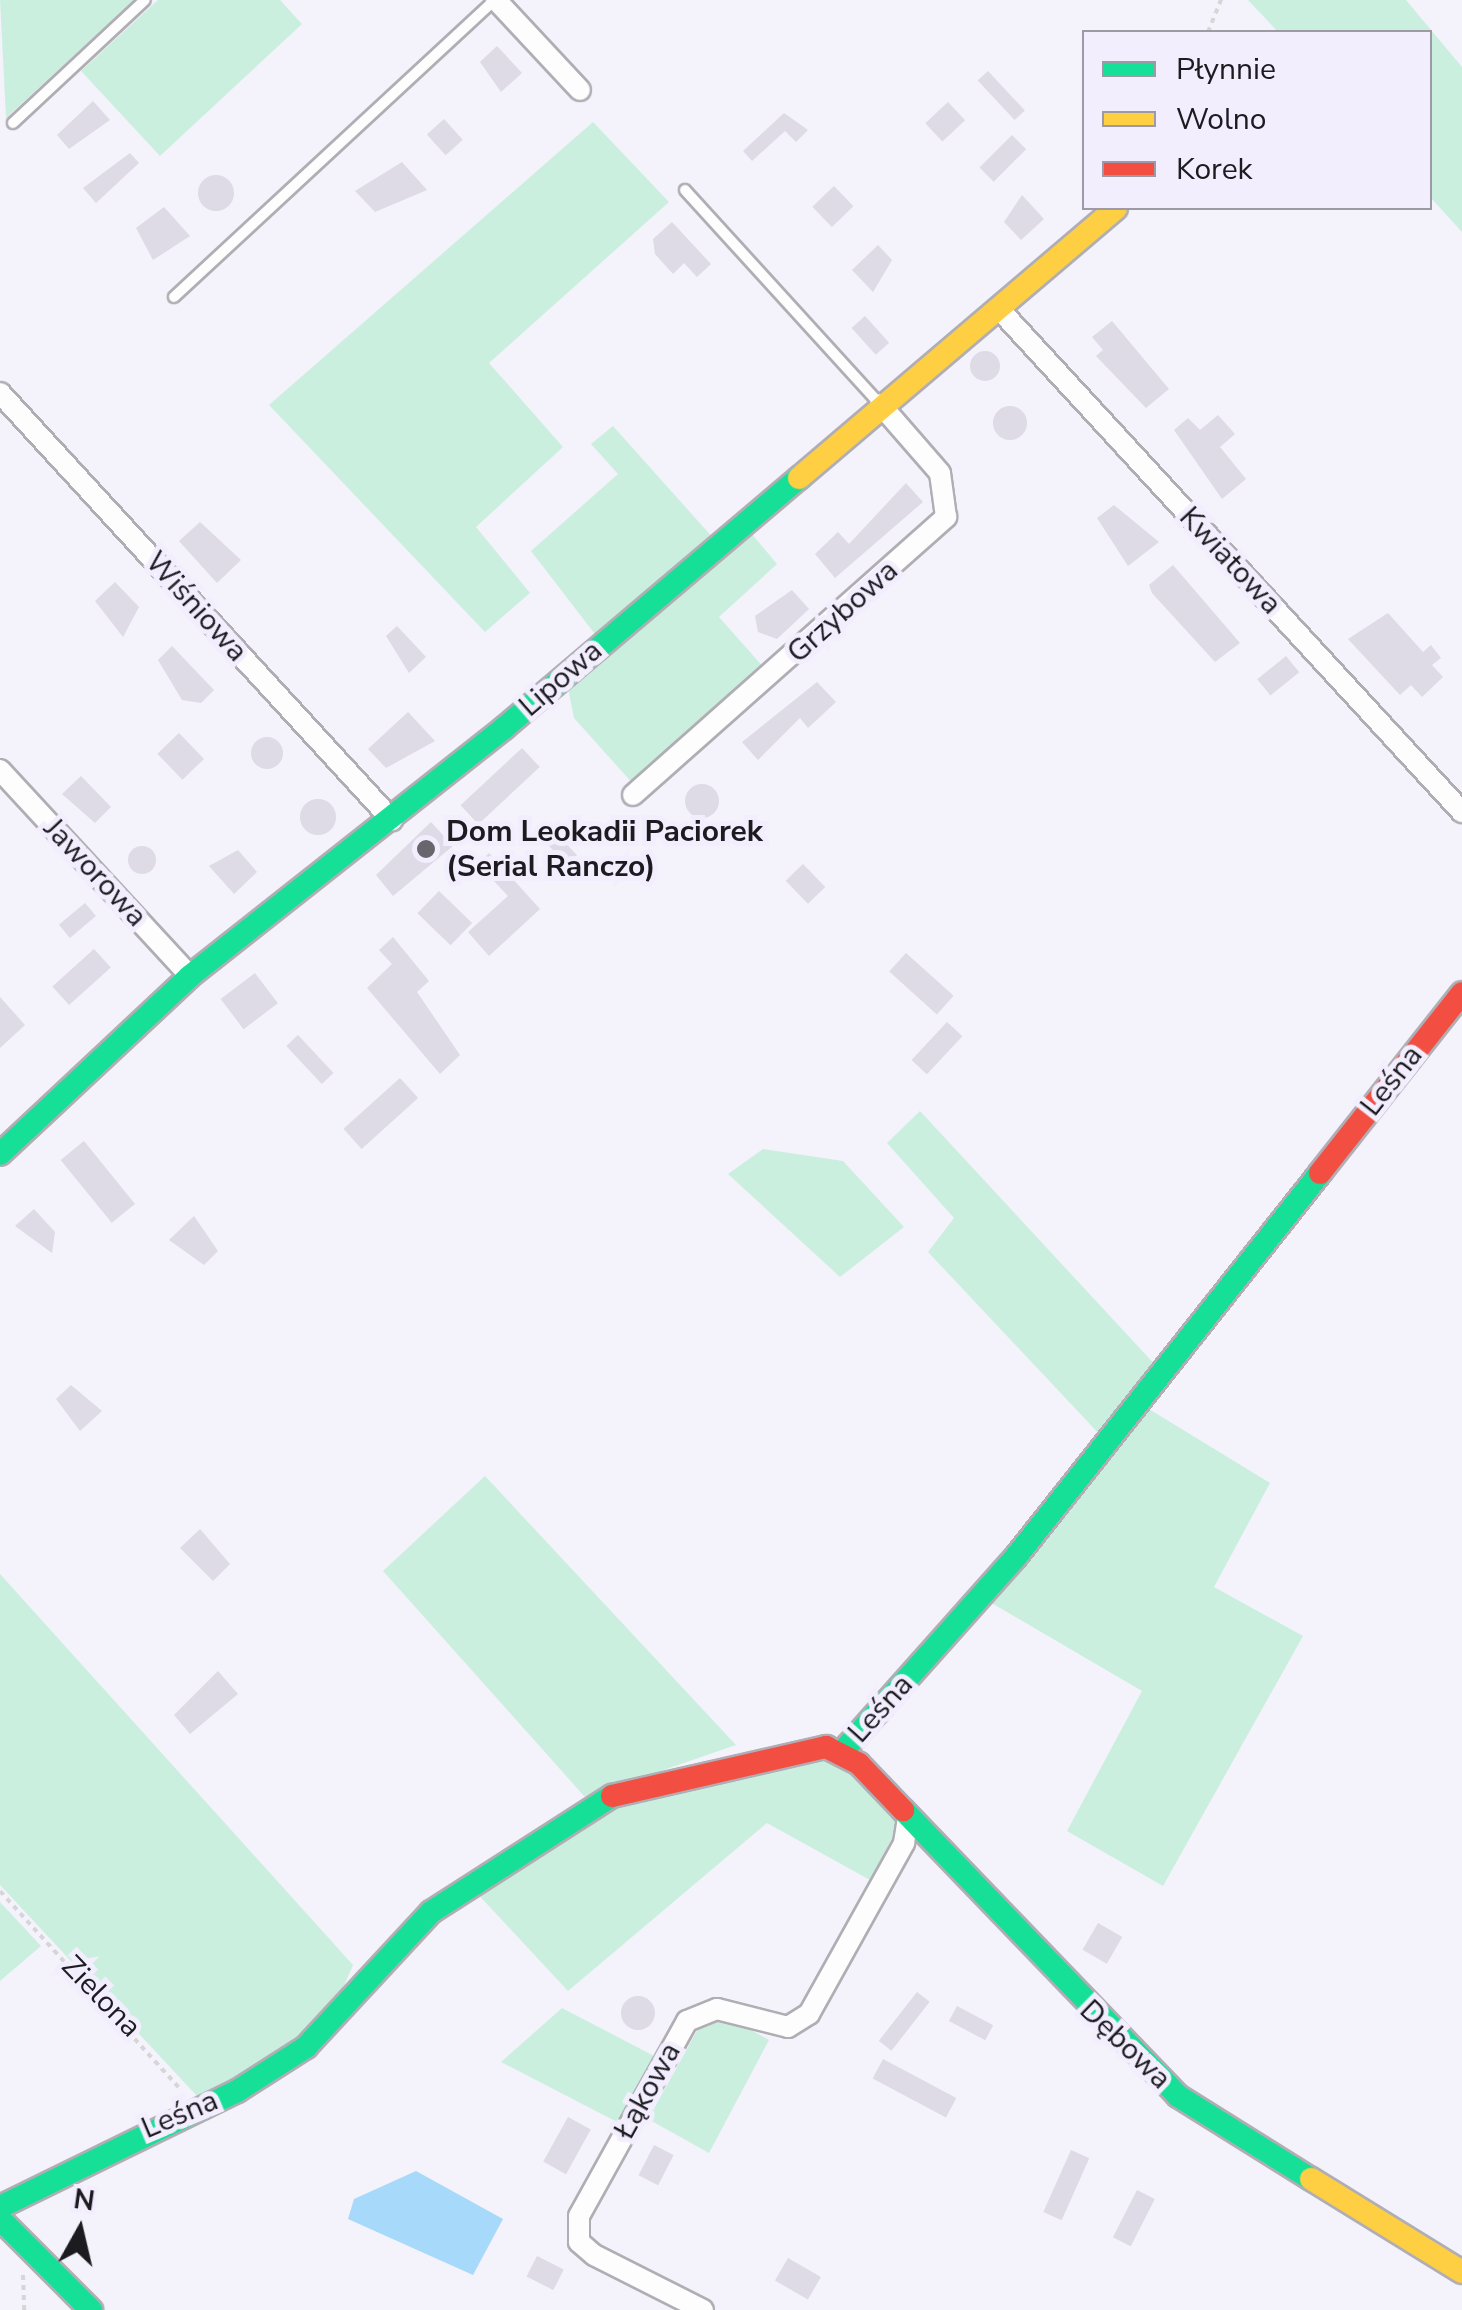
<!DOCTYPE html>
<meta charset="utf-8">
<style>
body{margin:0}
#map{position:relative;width:1462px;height:2310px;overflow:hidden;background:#f4f2fa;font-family:"Nunito Sans",sans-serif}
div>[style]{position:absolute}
.green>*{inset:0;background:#cbefde}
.water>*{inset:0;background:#a7dafa}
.building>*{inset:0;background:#dedae6;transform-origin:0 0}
.round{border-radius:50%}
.path>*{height:4px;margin-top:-2px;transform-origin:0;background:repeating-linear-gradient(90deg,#d6d5d8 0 5px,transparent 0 10px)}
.roads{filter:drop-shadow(2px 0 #b0aeb4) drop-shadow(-2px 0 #b0aeb4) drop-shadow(0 2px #b0aeb4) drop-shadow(0 -2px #b0aeb4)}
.lane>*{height:10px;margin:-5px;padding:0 5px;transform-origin:5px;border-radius:5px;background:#fdfdfe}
.street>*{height:20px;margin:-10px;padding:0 10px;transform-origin:10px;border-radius:10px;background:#fdfdfe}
.fast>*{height:22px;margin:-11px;padding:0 11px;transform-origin:11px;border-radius:11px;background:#16e098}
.slow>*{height:22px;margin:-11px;padding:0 11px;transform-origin:11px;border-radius:11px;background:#ffcf43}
.jam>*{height:22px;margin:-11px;padding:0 11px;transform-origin:11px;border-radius:11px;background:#f24e42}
.dots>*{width:28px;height:28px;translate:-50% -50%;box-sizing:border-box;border:5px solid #f3eefe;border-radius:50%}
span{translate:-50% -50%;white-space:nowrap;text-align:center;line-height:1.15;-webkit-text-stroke:10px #f3eefe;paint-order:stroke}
.street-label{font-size:30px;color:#1c1b20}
.poi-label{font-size:30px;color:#1c1b20;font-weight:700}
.left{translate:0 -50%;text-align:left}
.legend{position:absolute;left:1082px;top:30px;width:350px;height:180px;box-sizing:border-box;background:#f3eefe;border:2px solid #9d9aa5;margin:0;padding:12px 18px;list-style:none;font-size:30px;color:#1c1b20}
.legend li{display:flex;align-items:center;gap:20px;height:50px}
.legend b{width:50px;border:2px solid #9d9aa5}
.north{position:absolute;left:30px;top:2180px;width:100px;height:100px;-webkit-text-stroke:8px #f3eefe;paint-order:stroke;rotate:8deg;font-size:28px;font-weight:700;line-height:40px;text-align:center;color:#1c1b20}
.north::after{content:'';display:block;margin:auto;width:35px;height:45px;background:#1c1b20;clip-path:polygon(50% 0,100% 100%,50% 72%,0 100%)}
</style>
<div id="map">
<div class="green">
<div style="clip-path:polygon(0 0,134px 0,6px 118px)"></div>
<div style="clip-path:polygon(158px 0,280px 0,302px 24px,160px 156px,81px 71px)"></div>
<div style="clip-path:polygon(1248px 0,1406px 0,1462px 67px,1462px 232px,1430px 197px,1430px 32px,1278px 32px)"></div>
<div style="clip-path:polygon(593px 122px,669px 202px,489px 363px,563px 447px,476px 527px,530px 593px,485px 632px,269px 405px)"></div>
<div style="clip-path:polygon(613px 426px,714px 539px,598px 638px,531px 551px,618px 474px,591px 444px)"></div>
<div style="clip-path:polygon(751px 533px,777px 564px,719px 617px,766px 670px,635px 786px,574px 718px,567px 683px)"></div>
<div style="clip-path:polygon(920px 1111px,1159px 1369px,1103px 1438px,928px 1252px,954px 1218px,887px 1143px)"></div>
<div style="clip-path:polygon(763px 1149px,843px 1161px,904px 1227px,840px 1277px,728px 1174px)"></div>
<div style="clip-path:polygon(1144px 1406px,1270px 1483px,1214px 1587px,1303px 1636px,1163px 1886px,1067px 1831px,1142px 1691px,988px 1601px)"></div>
<div style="clip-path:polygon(485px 1476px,736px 1745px,585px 1797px,383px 1571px)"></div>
<div style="clip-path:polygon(0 1574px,353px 1965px,329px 2020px,267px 2068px,197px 2096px,0 1885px)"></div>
<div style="clip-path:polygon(804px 1754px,843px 1762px,899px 1825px,870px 1880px,767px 1823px,568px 1991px,474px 1890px,599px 1806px)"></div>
<div style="clip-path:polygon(0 1902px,41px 1946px,0 1981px)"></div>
<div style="clip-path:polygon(562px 2008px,656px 2057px,619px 2123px,501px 2062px)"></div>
<div style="clip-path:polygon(726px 2016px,769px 2040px,709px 2153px,648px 2119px,704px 2018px)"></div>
</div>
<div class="water">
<div style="clip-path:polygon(416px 2171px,503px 2219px,473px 2275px,348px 2219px,354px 2199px)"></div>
</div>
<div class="building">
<div style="clip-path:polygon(497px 46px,522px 73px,501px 92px,480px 62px)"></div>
<div style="left:988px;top:71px;width:54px;height:14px;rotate:47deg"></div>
<div style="clip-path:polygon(93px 101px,110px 120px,69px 149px,57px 135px)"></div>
<div style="left:948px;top:102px;width:25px;height:31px;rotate:47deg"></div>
<div style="clip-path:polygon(784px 113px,808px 130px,796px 142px,785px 131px,752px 161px,743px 151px)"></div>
<div style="left:444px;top:119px;width:28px;height:23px;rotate:48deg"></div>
<div style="left:1012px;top:135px;width:20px;height:46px;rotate:45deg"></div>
<div style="clip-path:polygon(130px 153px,139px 163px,96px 203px,83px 188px)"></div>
<div style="clip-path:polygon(402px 162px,427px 190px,375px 212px,355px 191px)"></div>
<div class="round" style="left:198px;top:175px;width:36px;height:36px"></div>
<div style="left:834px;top:186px;width:28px;height:30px;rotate:46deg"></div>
<div style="clip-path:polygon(1022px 195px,1044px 219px,1021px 240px,1004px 222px)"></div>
<div style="clip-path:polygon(164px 207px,190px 236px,153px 260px,136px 228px)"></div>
<div style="clip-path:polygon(672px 222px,711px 264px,697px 277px,684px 263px,673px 274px,655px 254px,653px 239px)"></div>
<div style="clip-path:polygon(878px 245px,892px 260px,873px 292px,852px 270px)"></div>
<div style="left:865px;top:316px;width:36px;height:18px;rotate:48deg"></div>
<div style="clip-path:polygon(1112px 321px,1169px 389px,1146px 408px,1096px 356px,1103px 350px,1092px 337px)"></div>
<div class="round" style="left:970px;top:351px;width:30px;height:30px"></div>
<div class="round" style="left:993px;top:406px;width:34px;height:34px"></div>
<div style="clip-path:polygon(1218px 415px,1235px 434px,1220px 447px,1246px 479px,1222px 499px,1174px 430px,1188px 418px,1200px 430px)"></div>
<div style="clip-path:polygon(906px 483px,923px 502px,835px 578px,815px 554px,838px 532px,849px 544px)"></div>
<div style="clip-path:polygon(1114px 505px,1159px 542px,1128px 566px,1097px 518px)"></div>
<div style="clip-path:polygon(200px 522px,241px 560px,217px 583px,179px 541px)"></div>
<div style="clip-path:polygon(1173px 565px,1240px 643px,1215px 662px,1152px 593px,1149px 585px)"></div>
<div style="clip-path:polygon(115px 582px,139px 607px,123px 637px,95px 601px)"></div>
<div style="clip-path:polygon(792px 590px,809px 609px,777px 639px,758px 632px,755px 616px)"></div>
<div style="clip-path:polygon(1388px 613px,1423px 652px,1431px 645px,1441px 658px,1432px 665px,1443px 677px,1422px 697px,1411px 685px,1400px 695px,1348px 639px)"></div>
<div style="clip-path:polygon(397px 626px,426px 657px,409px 673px,386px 636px)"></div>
<div style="clip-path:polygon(172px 646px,214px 690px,201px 703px,182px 700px,158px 660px)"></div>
<div style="left:1286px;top:656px;width:21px;height:37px;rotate:51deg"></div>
<div style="clip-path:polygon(817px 682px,836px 702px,808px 728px,800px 718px,758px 760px,742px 742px)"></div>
<div style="clip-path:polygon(408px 712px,435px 741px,386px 768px,368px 749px)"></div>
<div style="left:179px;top:733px;width:36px;height:30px;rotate:46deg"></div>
<div class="round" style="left:251px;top:737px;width:32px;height:32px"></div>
<div style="left:522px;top:748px;width:26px;height:84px;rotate:47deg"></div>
<div style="clip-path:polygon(81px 776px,111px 807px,95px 823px,62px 794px)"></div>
<div class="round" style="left:685px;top:784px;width:34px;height:34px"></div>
<div class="round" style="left:300px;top:799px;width:36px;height:36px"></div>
<div style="left:545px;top:821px;width:47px;height:14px;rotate:47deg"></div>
<div style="clip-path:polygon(431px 822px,453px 846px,393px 896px,376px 875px)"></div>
<div class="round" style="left:128px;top:846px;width:28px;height:28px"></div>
<div style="clip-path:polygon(238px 850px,257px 872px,234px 894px,209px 866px)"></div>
<div style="clip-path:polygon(489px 853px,540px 909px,489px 956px,468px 932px,508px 896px,478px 864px)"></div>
<div style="left:803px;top:864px;width:32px;height:24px;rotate:46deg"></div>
<div style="left:439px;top:891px;width:46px;height:31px;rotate:44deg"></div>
<div style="left:85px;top:903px;width:17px;height:34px;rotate:50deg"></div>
<div style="clip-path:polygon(393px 937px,429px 981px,417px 992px,460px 1055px,440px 1074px,367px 988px,392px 964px,379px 950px)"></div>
<div style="left:94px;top:949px;width:25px;height:56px;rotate:48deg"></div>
<div style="left:906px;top:953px;width:64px;height:25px;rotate:42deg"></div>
<div style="left:255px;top:973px;width:38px;height:43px;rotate:53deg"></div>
<div style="clip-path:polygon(0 997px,25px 1025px,0 1048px)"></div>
<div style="left:947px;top:1022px;width:21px;height:52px;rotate:43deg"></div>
<div style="left:298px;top:1035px;width:52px;height:16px;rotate:47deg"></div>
<div style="left:400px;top:1078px;width:27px;height:76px;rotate:48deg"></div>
<div style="left:84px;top:1141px;width:81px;height:30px;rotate:51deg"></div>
<div style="clip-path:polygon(34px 1209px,55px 1232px,52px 1253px,15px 1226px)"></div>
<div style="clip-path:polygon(194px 1216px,218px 1251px,204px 1265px,169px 1240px)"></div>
<div style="clip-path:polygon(71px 1385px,102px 1411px,80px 1431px,56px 1399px)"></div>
<div style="clip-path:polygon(200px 1529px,230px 1564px,213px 1581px,180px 1548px)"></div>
<div style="clip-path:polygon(218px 1671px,238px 1694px,190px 1734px,174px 1715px)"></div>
<div style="left:1098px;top:1923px;width:28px;height:31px;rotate:30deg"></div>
<div style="left:917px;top:1992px;width:16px;height:62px;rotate:38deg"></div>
<div class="round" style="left:621px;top:1996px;width:34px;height:34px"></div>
<div style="left:957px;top:2006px;width:41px;height:17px;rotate:28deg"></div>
<div style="left:883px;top:2059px;width:83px;height:22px;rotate:28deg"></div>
<div style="left:568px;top:2117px;width:26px;height:51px;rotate:29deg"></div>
<div style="left:654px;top:2145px;width:22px;height:34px;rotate:27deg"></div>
<div style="left:1071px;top:2150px;width:20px;height:68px;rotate:24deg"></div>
<div style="left:1137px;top:2190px;width:20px;height:53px;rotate:27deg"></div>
<div style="left:537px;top:2256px;width:30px;height:23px;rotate:27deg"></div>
<div style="left:788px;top:2258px;width:38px;height:26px;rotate:30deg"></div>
</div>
<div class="path">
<div style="left:1208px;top:32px;width:35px;rotate:-68deg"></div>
<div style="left:0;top:1891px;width:270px;rotate:47.7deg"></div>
<div style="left:23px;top:2275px;width:35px;rotate:88deg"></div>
</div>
<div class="roads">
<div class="lane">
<div style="left:13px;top:123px;width:180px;rotate:-43deg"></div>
<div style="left:685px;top:190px;width:288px;rotate:47.7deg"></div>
<div style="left:174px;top:297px;width:437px;rotate:-42.8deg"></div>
</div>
<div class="street">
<div style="left:496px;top:0;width:123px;rotate:47deg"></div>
<div style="left:999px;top:309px;width:684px;rotate:47.37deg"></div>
<div style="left:0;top:393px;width:580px;rotate:47.45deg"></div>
<div style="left:0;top:770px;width:280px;rotate:47.3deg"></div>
<div style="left:633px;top:795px;width:419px;rotate:-41.6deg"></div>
<div style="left:946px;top:517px;width:44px;rotate:-97.8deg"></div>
<div style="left:940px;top:473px;width:91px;rotate:-131deg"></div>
<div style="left:703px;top:2310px;width:122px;rotate:-153.2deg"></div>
<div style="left:594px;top:2255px;width:20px;rotate:-139deg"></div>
<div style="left:579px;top:2242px;width:26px;rotate:-90deg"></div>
<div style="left:579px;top:2216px;width:223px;rotate:-61deg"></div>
<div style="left:687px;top:2021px;width:32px;rotate:-22deg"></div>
<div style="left:717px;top:2009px;width:73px;rotate:14.2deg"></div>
<div style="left:788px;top:2027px;width:25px;rotate:-32deg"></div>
<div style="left:809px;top:2014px;width:196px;rotate:-60.9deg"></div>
<div style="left:904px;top:1843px;width:24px;rotate:-81deg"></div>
</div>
<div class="fast">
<div style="left:0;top:1154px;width:260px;rotate:-43.1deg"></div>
<div style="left:190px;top:976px;width:400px;rotate:-38.3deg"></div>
<div style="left:504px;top:728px;width:387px;rotate:-40.3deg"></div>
<div style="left:842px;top:1752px;width:260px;rotate:-48.3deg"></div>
<div style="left:1015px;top:1558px;width:491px;rotate:-51.6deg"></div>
<div style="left:903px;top:1810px;width:397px;rotate:46.1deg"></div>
<div style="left:1178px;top:2096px;width:157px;rotate:32deg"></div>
<div style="left:0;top:2207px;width:264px;rotate:-26.1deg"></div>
<div style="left:237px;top:2091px;width:82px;rotate:-32.5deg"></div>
<div style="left:306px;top:2047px;width:184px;rotate:-47.2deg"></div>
<div style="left:431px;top:1912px;width:215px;rotate:-32.7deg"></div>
<div style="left:0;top:2219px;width:129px;rotate:45deg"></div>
</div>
<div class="slow">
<div style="left:799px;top:478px;width:416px;rotate:-40.4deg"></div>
<div style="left:1311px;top:2179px;width:177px;rotate:31.6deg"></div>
</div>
<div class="jam">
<div style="left:1320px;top:1173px;width:229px;rotate:-51.7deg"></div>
<div style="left:612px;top:1796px;width:220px;rotate:-12.9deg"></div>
<div style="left:826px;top:1747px;width:37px;rotate:27deg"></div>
<div style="left:859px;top:1764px;width:64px;rotate:46.3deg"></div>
</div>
</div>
<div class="dots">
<div style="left:426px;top:849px;background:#68666c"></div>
</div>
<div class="street-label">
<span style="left:1230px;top:561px;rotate:47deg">Kwiatowa</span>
<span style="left:196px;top:607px;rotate:48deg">Wiśniowa</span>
<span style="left:843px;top:612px;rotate:-42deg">Grzybowa</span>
<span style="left:561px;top:679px;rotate:-41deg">Lipowa</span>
<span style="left:95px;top:873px;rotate:47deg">Jaworowa</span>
<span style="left:1392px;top:1081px;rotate:-52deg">Leśna</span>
<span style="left:881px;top:1709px;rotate:-48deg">Leśna</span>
<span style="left:101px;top:1997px;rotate:46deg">Zielona</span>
<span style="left:1125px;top:2045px;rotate:44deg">Dębowa</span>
<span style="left:648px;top:2091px;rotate:-61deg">Łąkowa</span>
<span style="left:180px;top:2115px;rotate:-23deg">Leśna</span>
</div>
<div class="poi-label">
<span class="left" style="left:446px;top:849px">Dom Leokadii Paciorek<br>(Serial Ranczo)</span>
</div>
<ul class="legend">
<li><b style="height:12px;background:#16e098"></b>Płynnie</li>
<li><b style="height:12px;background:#ffcf43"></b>Wolno</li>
<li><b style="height:12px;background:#f24e42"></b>Korek</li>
</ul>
<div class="north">N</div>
</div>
